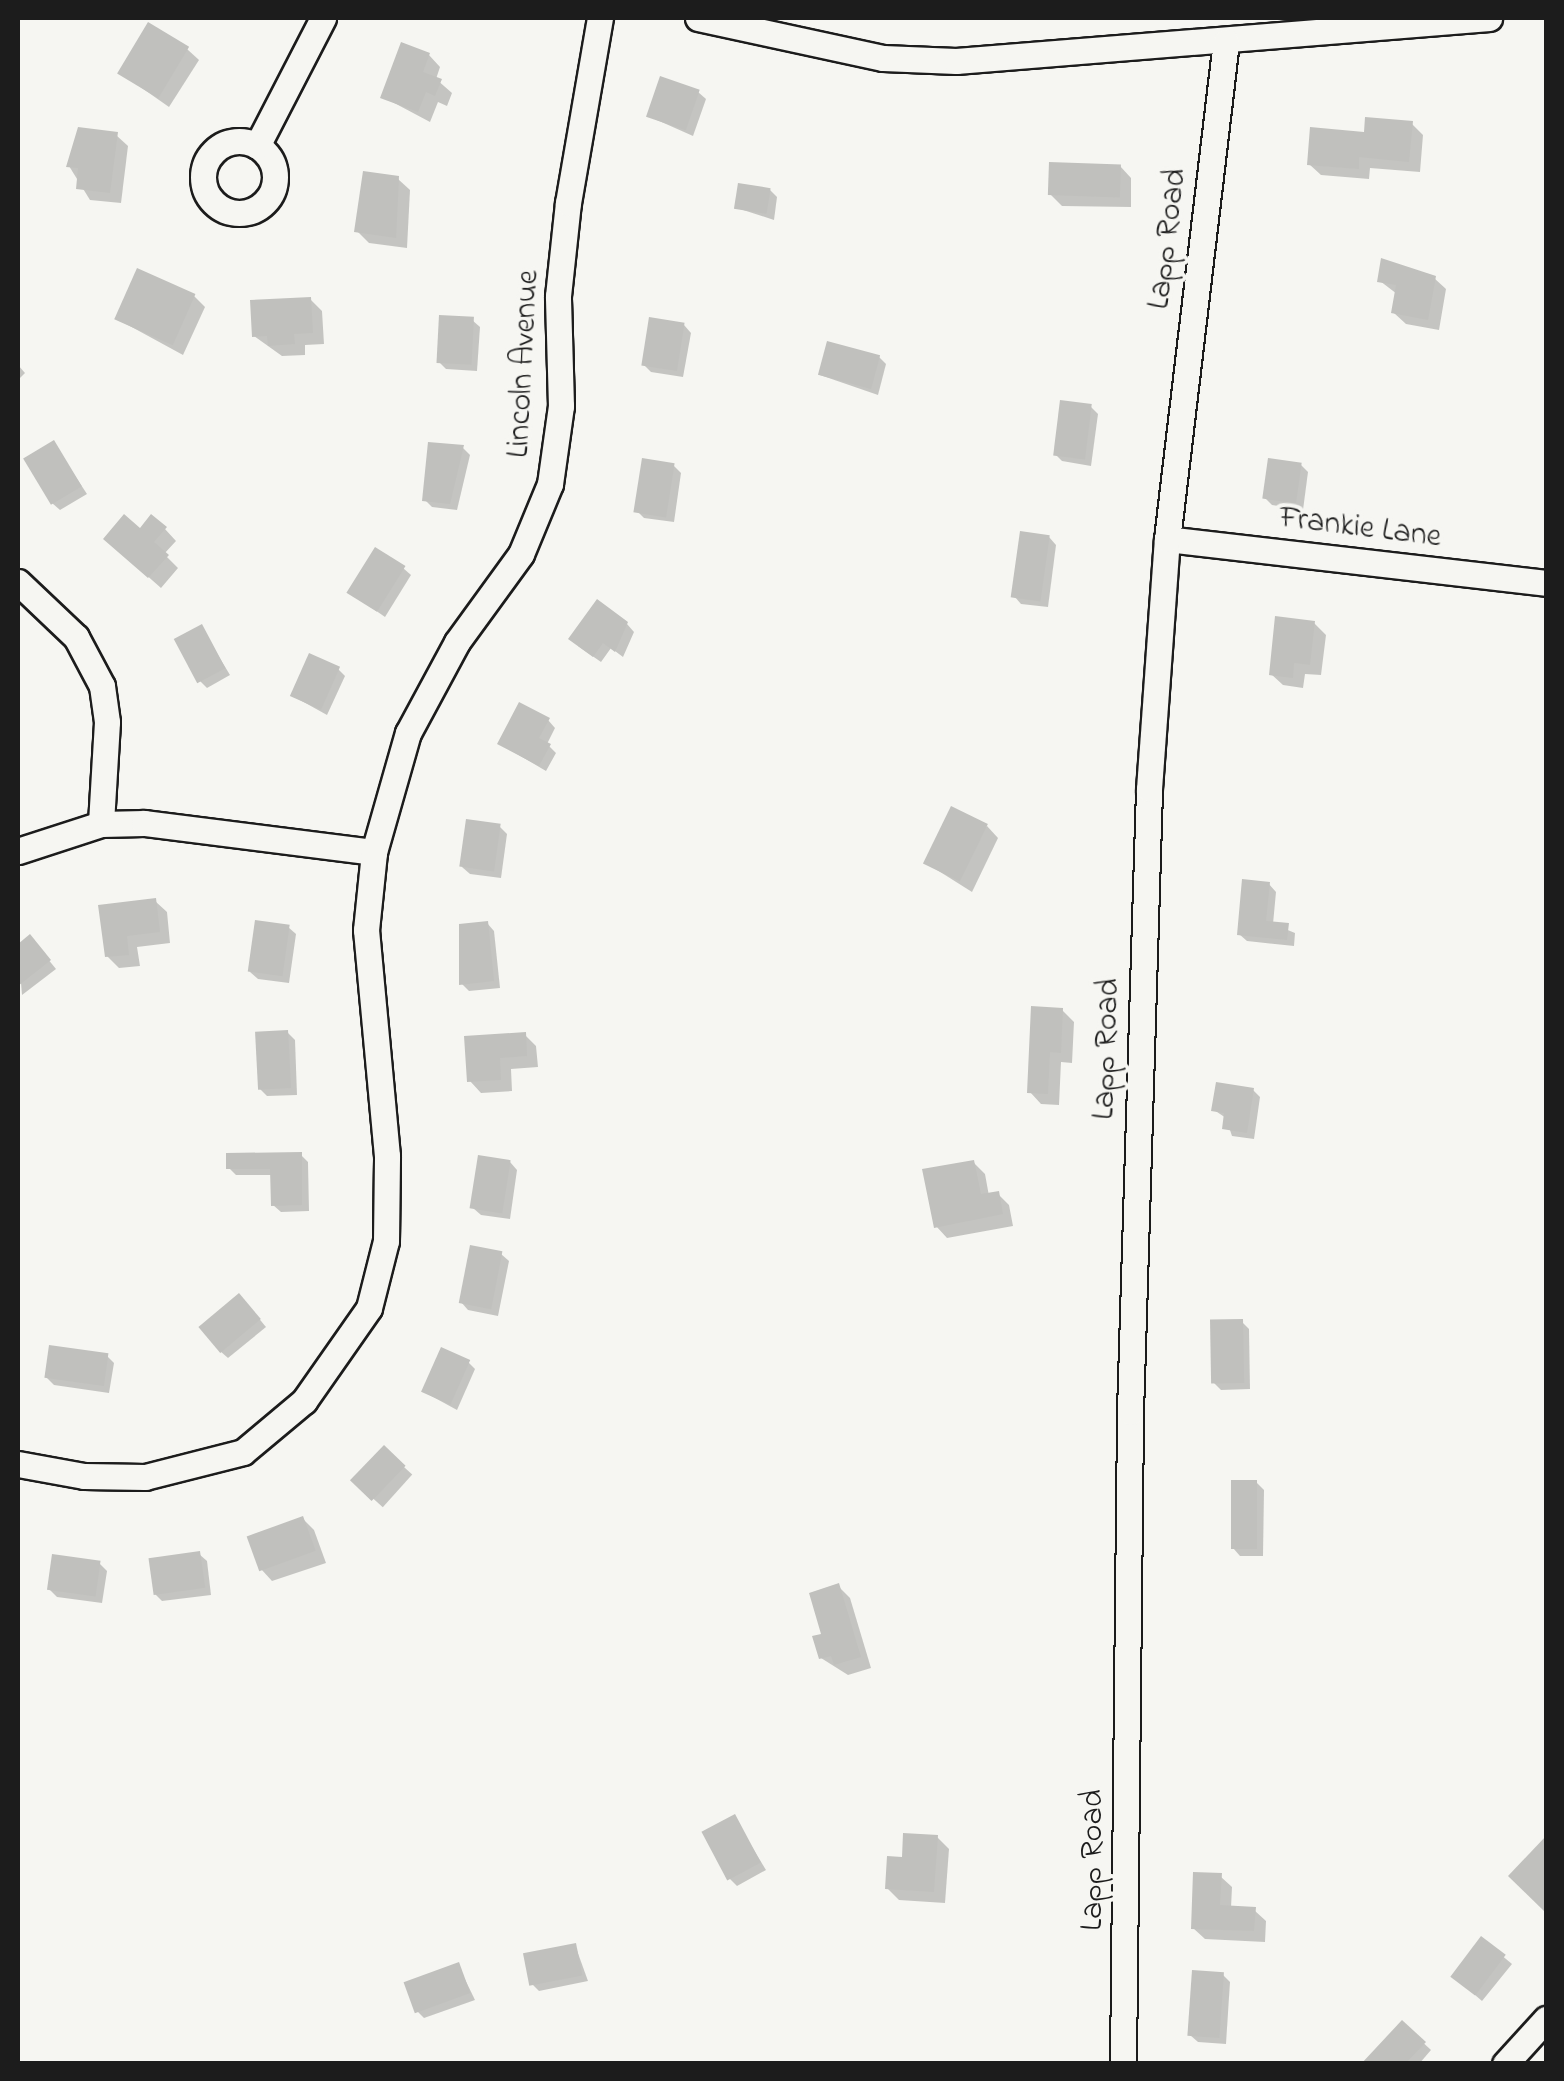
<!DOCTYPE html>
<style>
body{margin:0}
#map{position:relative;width:1564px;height:2081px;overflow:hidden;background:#f6f6f2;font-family:"Indie Flower",sans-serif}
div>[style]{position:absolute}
.shadow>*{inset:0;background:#0003;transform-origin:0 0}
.building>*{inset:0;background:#c0c0bd;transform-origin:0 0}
.roads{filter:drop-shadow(2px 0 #1c1c1c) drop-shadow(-2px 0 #1c1c1c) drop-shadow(0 2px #1c1c1c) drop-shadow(0 -2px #1c1c1c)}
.minor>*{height:25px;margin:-12.5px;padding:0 12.5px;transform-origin:12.5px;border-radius:12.5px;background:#f6f6f2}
.minor>.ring{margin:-12.5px;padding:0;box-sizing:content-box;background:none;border:25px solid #f6f6f2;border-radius:50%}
span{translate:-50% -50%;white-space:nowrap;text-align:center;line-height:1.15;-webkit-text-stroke:8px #f6f6f2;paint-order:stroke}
.street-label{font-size:32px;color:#1c1c1c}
.frame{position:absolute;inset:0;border:20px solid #1c1c1c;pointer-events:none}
</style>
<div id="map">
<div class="shadow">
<div style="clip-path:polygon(187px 49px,199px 60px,169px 107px,119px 72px)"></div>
<div style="clip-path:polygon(429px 55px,440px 67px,436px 79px,452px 93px,447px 106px,438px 102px,430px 122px,383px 97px)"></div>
<div style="clip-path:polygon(698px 92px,706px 99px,693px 136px,648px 116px)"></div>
<div style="clip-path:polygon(1412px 124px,1423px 135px,1420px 172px,1370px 168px,1369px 179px,1321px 175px,1309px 164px,1366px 134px)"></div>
<div style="clip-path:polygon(116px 135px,128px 146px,121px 203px,90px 200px,69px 166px)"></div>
<div style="clip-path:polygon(1120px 166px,1131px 178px,1131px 207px,1062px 206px,1050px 194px)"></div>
<div style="clip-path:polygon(398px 179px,410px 190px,407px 248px,369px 243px,357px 231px)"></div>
<div style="clip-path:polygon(770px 190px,777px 197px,774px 220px,737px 208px)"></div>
<div style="clip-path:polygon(1434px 278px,1446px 289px,1439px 330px,1406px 324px,1394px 313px,1397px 294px,1380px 281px)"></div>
<div style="clip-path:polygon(194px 296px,205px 307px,183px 355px,117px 319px)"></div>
<div style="clip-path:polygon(310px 299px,322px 311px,324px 344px,305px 345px,305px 355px,282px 356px,254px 336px)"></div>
<div style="clip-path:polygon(472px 320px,480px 327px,477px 371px,446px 369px,439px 362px)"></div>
<div style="clip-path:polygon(684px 325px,691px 333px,683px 377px,651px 372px,643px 364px)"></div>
<div style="clip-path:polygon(879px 357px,886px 364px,878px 395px,820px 375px)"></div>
<div style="clip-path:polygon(18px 365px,25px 373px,18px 380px)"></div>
<div style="clip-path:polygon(1091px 407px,1098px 414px,1091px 466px,1062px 461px,1055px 454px)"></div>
<div style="clip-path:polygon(54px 444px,87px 494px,60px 510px,52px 503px)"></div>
<div style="clip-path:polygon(463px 448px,470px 455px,457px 510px,432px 507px,425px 500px)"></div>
<div style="clip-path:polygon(673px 465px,681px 473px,674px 522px,644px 518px,637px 511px)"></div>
<div style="clip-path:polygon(1301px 465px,1308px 472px,1303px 510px,1272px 505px,1265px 498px)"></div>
<div style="clip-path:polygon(165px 529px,176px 541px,164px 554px,178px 568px,161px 588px,118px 550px,140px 531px)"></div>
<div style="clip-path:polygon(1049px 537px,1056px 545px,1048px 607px,1021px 604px,1014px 596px)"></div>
<div style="clip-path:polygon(403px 568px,411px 575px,385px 617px,349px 592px)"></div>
<div style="clip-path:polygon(1314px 623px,1326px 635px,1321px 675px,1305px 674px,1303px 688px,1283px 685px,1271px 674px)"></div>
<div style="clip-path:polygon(627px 624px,634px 632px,623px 657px,611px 648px,601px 662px,578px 646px)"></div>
<div style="clip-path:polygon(201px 627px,230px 675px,207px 688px,200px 681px)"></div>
<div style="clip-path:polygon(338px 669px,345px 676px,327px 715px,291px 695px)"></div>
<div style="clip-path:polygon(548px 720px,555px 728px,547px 744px,556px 753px,546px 771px,500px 744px)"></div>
<div style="clip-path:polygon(987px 826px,998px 838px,972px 892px,926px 863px)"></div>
<div style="clip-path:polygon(500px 827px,507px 834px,501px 878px,470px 874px,462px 867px)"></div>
<div style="clip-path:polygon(1269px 884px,1276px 892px,1273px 924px,1295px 933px,1294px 946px,1247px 941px,1239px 934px)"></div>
<div style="clip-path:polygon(155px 901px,167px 912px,170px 943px,137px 947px,140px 966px,119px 968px,107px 956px)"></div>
<div style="clip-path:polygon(487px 923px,494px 931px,500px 988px,469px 991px,462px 984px)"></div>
<div style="clip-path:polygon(288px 927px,296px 934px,289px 983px,258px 979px,250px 972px)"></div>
<div style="clip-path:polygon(30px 937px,56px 969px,22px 995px,18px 947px)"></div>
<div style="clip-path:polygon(1062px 1010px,1074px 1022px,1072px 1063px,1061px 1062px,1059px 1105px,1041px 1104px,1030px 1092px)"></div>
<div style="clip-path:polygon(287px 1032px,295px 1040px,297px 1095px,267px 1096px,260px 1089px)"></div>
<div style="clip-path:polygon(525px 1035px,536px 1046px,538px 1067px,511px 1069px,512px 1091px,481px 1093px,470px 1081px)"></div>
<div style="clip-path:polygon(1253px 1090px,1260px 1097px,1254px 1139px,1232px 1136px,1226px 1118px,1214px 1110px)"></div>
<div style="clip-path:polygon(301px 1155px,308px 1162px,309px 1211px,281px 1212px,273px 1205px,273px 1175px,236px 1175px,229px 1168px)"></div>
<div style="clip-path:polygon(510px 1162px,517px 1170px,510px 1219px,481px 1215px,473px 1208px)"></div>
<div style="clip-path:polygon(973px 1162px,985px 1174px,989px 1196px,998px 1194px,1009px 1205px,1013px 1226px,947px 1238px,936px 1226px)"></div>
<div style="clip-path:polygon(501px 1254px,509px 1261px,498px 1316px,468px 1310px,461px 1302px)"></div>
<div style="clip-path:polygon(246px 1303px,266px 1327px,228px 1358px,220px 1351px)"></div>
<div style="clip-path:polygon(1242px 1322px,1249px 1329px,1250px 1389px,1221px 1390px,1213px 1382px)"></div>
<div style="clip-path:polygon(106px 1355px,114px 1363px,109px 1393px,54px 1385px,47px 1378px)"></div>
<div style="clip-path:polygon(468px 1362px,475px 1369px,457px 1410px,424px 1392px)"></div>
<div style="left:384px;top:1449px;width:38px;height:44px;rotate:42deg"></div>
<div style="clip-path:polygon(1256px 1482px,1264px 1490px,1263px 1556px,1240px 1556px,1233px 1548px)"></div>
<div style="clip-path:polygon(303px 1519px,314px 1530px,326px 1563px,272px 1581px,261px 1569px)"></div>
<div style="clip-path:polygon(199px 1554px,207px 1561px,211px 1595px,162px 1601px,154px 1593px)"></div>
<div style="clip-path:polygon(99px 1563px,107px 1571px,102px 1603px,57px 1597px,49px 1589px)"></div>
<div style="clip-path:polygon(838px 1586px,850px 1598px,871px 1668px,848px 1675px,821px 1658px)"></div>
<div style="clip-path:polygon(734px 1817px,766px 1870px,737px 1886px,730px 1879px)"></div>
<div style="clip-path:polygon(937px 1837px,949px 1849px,945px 1903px,899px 1900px,887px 1888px,904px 1860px)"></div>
<div style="clip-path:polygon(1220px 1876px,1232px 1887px,1231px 1908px,1254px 1910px,1266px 1921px,1265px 1942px,1205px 1939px,1193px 1928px)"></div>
<div style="clip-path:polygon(1482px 1939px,1512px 1964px,1482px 2001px,1460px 1982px)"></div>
<div style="clip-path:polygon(575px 1945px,588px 1981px,539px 1991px,532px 1984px)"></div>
<div style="clip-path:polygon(458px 1965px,475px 2000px,424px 2018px,417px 2011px)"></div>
<div style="clip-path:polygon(1222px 1974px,1230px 1982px,1226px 2044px,1198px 2042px,1190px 2035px)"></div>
<div style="clip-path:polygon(1402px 2023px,1431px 2050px,1419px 2064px,1374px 2064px)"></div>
</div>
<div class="building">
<div style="left:148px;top:22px;width:48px;height:60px;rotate:31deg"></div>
<div style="clip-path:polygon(401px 42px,430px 53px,423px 72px,442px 79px,435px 96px,426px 92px,418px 112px,380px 98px)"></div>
<div style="left:660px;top:76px;width:42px;height:43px;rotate:19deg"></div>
<div style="clip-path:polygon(1365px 117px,1413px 121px,1409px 162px,1359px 157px,1359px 169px,1307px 165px,1310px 127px,1364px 132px)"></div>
<div style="clip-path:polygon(78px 127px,118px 132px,110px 193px,76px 189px,78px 168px,66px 167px)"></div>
<div style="left:1049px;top:162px;width:72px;height:33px;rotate:2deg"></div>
<div style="clip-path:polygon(363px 171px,399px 176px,396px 238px,354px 232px)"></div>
<div style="left:738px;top:183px;width:33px;height:26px;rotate:9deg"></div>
<div style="clip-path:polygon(1381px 258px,1436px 276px,1428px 320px,1391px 313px,1396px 285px,1377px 282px)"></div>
<div style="left:137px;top:268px;width:64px;height:56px;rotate:24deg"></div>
<div style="clip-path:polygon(311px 297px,313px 333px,294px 334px,295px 344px,268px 346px,267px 336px,252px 337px,250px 300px)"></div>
<div style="left:439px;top:315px;width:35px;height:48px;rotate:3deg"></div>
<div style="left:649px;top:317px;width:36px;height:49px;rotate:9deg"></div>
<div style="left:827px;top:341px;width:55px;height:35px;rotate:15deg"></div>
<div style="left:1060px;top:400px;width:32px;height:56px;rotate:7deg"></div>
<div style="left:54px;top:440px;width:54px;height:36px;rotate:59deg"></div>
<div style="clip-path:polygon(428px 442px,464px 445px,450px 504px,422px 501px)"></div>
<div style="left:642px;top:458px;width:33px;height:55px;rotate:9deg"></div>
<div style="left:1268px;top:458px;width:34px;height:41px;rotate:8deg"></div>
<div style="clip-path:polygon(124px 514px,140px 528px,151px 514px,167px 527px,154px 542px,169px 555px,148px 578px,103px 539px)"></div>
<div style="left:1020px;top:531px;width:30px;height:67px;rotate:8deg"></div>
<div style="left:375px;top:547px;width:36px;height:54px;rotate:32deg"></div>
<div style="clip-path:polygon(597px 599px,628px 622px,615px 652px,603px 643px,593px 657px,568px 639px)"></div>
<div style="clip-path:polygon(1275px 616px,1315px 621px,1310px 665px,1294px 663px,1293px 678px,1269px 675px)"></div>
<div style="left:202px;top:624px;width:50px;height:32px;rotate:62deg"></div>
<div style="left:309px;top:653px;width:34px;height:47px;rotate:24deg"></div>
<div style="clip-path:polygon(519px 702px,550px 718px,539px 738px,551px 744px,539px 766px,497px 744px)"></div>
<div style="left:951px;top:806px;width:41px;height:64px;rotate:26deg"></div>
<div style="left:466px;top:819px;width:35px;height:48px;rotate:8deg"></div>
<div style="clip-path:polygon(1242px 879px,1270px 882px,1266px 921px,1289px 923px,1287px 940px,1237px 935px)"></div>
<div style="clip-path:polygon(156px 898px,160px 932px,127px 936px,129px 955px,105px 957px,98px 905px)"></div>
<div style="left:255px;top:920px;width:35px;height:52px;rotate:8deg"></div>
<div style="clip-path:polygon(488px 921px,494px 981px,459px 985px,459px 924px)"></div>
<div style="clip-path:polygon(30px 934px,51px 960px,18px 986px,18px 944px)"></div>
<div style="clip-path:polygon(1031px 1006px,1063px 1008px,1061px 1053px,1050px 1052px,1048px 1094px,1027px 1093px)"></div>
<div style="left:288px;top:1030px;width:58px;height:33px;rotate:87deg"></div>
<div style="clip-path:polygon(526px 1032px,527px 1056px,500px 1058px,501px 1080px,467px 1082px,464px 1036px)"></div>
<div style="clip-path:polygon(1216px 1082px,1254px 1088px,1247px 1133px,1222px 1129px,1224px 1113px,1211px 1111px)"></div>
<div style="clip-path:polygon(302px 1152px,302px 1205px,271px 1206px,270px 1169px,226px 1169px,226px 1153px)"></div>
<div style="left:478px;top:1155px;width:33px;height:54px;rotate:9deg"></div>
<div style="clip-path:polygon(974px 1160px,981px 1194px,999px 1191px,1003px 1214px,934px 1228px,922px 1169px)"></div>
<div style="left:470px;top:1245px;width:33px;height:59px;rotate:11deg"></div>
<div style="left:239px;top:1293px;width:34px;height:53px;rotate:50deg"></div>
<div style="left:1243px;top:1319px;width:64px;height:33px;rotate:89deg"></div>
<div style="left:49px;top:1345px;width:60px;height:33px;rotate:8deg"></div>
<div style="left:441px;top:1347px;width:32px;height:49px;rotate:24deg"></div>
<div style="left:384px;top:1445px;width:30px;height:49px;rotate:44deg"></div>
<div style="left:1231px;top:1480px;width:26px;height:69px"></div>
<div style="left:303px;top:1516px;width:37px;height:60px;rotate:70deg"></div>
<div style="left:200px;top:1551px;width:37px;height:52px;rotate:82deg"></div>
<div style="left:52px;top:1554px;width:49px;height:36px;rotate:8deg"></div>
<div style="clip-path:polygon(839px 1583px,861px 1657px,834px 1665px,831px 1656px,819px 1659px,812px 1636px,821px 1634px,809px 1593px)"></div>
<div style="left:735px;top:1814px;width:55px;height:38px;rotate:62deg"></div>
<div style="clip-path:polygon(903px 1833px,938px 1835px,934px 1892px,885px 1889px,887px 1856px,902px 1857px)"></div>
<div style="clip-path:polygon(1546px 1836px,1546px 1913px,1508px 1876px)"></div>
<div style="clip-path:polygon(1193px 1872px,1222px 1873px,1220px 1905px,1256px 1907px,1254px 1931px,1191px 1929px)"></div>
<div style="left:1481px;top:1936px;width:31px;height:51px;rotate:37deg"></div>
<div style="left:576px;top:1943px;width:33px;height:54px;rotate:79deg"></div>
<div style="left:459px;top:1962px;width:33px;height:59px;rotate:70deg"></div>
<div style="left:1192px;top:1970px;width:32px;height:66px;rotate:4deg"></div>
<div style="clip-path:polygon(1402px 2020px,1426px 2042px,1405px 2064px,1361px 2064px)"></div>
</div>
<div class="roads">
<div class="minor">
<div style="left:698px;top:18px;width:189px;rotate:12.2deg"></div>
<div style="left:883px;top:58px;width:73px;rotate:2.4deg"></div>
<div style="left:956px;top:61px;width:535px;rotate:-4.61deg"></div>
<div class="ring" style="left:203px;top:141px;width:47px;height:47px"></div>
<div style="left:257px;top:146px;width:144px;rotate:-62.7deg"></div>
<div style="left:1167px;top:539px;width:382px;rotate:6.6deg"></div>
<div style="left:18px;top:582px;width:80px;rotate:43.5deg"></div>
<div style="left:76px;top:637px;width:55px;rotate:62deg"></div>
<div style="left:102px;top:686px;width:36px;rotate:82deg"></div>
<div style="left:107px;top:722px;width:102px;rotate:93.4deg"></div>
<div style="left:18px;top:851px;width:87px;rotate:-18deg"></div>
<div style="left:101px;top:824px;width:43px;rotate:-1.3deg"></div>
<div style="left:144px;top:823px;width:232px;rotate:7.2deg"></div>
<div style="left:18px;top:1464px;width:67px;rotate:10.3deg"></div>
<div style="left:84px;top:1476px;width:61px;rotate:0.9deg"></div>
<div style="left:145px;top:1477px;width:101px;rotate:-14.3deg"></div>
<div style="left:243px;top:1452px;width:80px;rotate:-39.9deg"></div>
<div style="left:304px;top:1401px;width:113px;rotate:-55deg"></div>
<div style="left:369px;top:1308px;width:69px;rotate:-75.8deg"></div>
<div style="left:386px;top:1241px;width:85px;rotate:-89.3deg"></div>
<div style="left:387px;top:1156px;width:227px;rotate:-95.3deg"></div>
<div style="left:366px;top:930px;width:78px;rotate:-84.1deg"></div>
<div style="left:374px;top:852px;width:124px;rotate:-74.1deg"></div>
<div style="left:408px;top:733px;width:103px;rotate:-61.7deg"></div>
<div style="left:457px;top:642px;width:109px;rotate:-54deg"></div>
<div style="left:521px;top:554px;width:76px;rotate:-67.5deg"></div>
<div style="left:550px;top:484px;width:79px;rotate:-82deg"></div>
<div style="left:561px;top:406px;width:110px;rotate:-91.6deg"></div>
<div style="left:558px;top:296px;width:94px;rotate:-83.9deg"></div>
<div style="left:568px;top:203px;width:188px;rotate:-80.2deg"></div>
<div style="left:1123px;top:2064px;width:652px;rotate:-89.38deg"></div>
<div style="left:1130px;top:1412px;width:623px;rotate:-88.25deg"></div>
<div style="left:1149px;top:789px;width:251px;rotate:-85.9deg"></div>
<div style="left:1167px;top:539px;width:501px;rotate:-83.24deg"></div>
<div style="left:1505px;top:2064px;width:61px;rotate:-47.7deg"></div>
</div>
</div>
<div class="street-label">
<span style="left:1169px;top:239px;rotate:-83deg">Lapp Road</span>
<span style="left:525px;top:364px;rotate:-87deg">Lincoln Avenue</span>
<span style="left:1360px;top:529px;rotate:7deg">Frankie Lane</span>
<span style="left:1108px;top:1049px;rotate:-88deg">Lapp Road</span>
<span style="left:1094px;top:1860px;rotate:-90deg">Lapp Road</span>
</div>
<div class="frame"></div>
</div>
